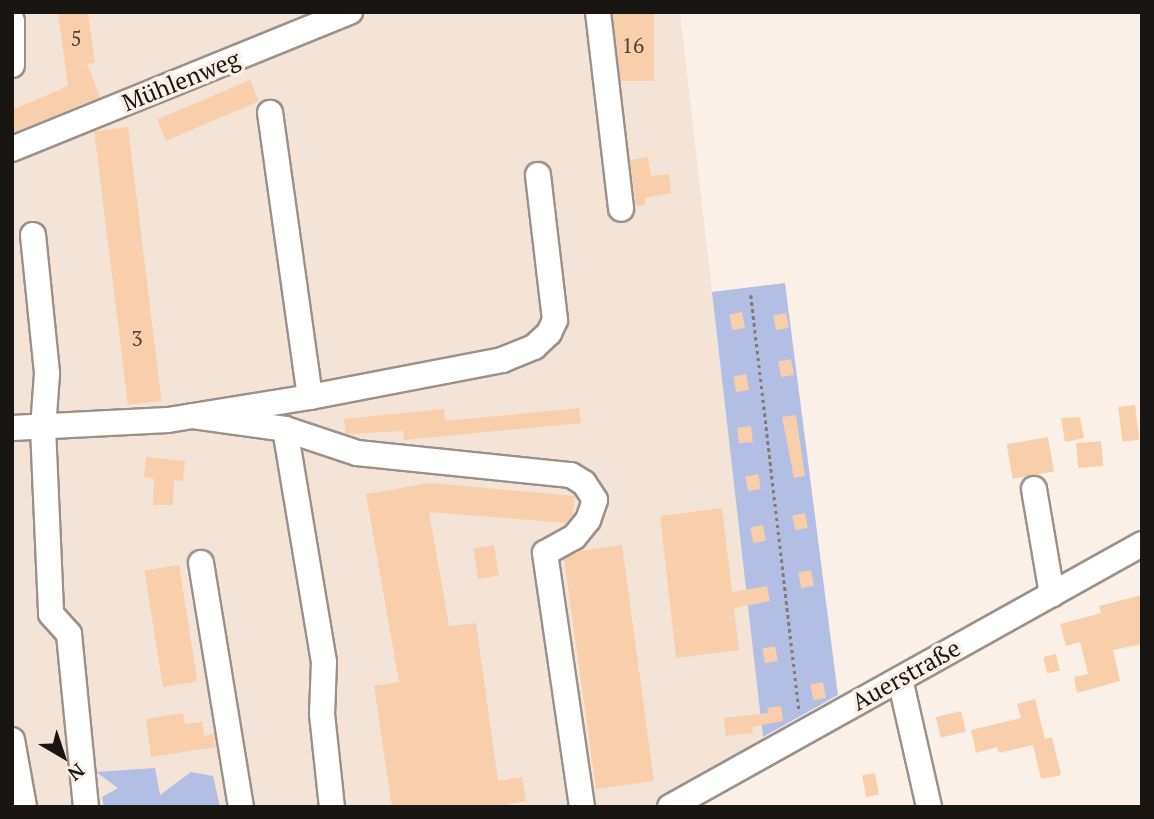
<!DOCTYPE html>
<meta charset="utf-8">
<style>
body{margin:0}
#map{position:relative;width:1154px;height:819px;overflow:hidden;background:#faf0e8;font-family:"PT Serif",serif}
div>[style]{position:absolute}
.built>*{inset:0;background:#f4e4d7}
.green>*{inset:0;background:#b2bee3}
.building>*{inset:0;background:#f8ceab;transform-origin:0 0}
.path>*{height:2.5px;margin-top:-1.25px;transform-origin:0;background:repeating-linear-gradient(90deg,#817a76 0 3.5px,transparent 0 7px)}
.roads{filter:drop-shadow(2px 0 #9a918a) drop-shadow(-2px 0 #9a918a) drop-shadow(0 2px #9a918a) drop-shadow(0 -2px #9a918a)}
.minor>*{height:24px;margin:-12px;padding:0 12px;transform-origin:12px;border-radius:12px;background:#fff}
span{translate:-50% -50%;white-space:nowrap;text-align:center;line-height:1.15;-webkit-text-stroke:7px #faf0e8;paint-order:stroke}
.number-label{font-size:21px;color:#514339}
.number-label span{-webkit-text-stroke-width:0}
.street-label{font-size:24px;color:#191513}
.frame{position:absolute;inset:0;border:14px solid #191513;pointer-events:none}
.north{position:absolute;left:28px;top:721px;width:70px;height:70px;-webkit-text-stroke:5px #faf0e8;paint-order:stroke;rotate:141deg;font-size:19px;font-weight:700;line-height:28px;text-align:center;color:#191513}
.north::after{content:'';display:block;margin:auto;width:24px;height:32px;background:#191513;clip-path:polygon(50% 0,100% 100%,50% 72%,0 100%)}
</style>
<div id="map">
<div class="built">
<div style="clip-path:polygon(12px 12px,680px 12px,764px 744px,653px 807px,12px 807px)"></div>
</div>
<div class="green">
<div style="clip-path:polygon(785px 283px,838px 695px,763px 737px,712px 292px)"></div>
<div style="clip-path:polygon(155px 768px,160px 795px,191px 772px,213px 776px,220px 807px,104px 807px,102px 797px,118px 788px,96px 772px)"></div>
</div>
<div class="building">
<div style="clip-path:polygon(58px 12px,88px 12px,95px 63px,87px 64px,100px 97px,12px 133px,12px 110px,68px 86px)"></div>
<div style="left:613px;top:12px;width:41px;height:69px"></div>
<div style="left:250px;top:80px;width:23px;height:101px;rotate:67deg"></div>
<div style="left:128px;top:127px;width:276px;height:34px;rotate:83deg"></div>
<div style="clip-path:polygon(648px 157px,651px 176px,669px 174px,671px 193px,645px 198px,645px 205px,636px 206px,630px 160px)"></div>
<div style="left:742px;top:312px;width:16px;height:13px;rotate:79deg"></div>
<div style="left:786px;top:313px;width:15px;height:13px;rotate:79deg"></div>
<div style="left:791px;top:359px;width:16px;height:13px;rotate:79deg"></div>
<div style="left:746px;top:374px;width:16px;height:13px;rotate:79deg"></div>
<div style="left:1135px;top:405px;width:35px;height:17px;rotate:83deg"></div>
<div style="clip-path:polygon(579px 408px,581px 423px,404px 440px,403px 431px,346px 434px,344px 419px,444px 409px,445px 421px)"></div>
<div style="clip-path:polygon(796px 415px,805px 476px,794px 478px,782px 417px)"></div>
<div style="clip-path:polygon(1080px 417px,1084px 438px,1065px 442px,1061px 418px)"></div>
<div style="left:751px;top:426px;width:16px;height:14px;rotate:83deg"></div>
<div style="left:1048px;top:437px;width:35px;height:42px;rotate:80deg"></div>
<div style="left:1101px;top:441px;width:25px;height:25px;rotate:85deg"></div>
<div style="clip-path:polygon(146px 457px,185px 461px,183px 481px,174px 480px,173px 505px,153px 505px,154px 479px,144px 477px)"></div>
<div style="left:758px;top:474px;width:15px;height:13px;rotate:79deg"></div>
<div style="clip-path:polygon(430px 483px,575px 496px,573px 514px,566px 523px,429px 512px,449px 626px,476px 623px,498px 781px,522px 777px,526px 801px,494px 807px,392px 807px,374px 686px,399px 682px,366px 494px)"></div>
<div style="clip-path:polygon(722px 508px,732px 592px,767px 586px,770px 601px,734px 608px,739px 650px,676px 658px,660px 516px)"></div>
<div style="left:805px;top:513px;width:15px;height:13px;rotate:79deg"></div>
<div style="left:763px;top:525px;width:16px;height:13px;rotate:79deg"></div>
<div style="left:494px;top:545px;width:31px;height:21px;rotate:81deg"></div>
<div style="clip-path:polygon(622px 545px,654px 781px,596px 789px,564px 559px,580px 551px)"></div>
<div style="left:179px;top:565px;width:118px;height:35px;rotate:81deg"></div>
<div style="left:811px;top:570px;width:16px;height:13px;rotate:79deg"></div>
<div style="clip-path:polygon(1142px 595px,1142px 644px,1113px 650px,1120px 681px,1077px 693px,1074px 677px,1088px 674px,1080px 642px,1066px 646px,1060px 624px,1101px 613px,1099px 606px)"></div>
<div style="left:775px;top:646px;width:15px;height:13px;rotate:79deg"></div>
<div style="left:1056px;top:654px;width:17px;height:13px;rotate:77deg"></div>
<div style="left:823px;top:682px;width:16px;height:13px;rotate:79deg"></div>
<div style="clip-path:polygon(1035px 699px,1045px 739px,1052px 737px,1061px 775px,1041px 779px,1033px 745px,999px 753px,997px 747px,976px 753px,971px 730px,1021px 718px,1017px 704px)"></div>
<div style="clip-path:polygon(781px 706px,783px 721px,752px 727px,753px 733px,726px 736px,724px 718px,768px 713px,767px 708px)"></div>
<div style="left:961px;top:711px;width:21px;height:26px;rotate:76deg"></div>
<div style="clip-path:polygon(183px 713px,185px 724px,202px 722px,204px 736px,214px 734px,216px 747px,151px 757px,146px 719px)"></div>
<div style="left:875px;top:773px;width:22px;height:13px;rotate:80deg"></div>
</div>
<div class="path">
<div style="left:751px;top:295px;width:420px;rotate:83.4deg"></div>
</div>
<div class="roads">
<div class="minor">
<div style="left:598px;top:12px;width:198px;rotate:83.3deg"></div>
<div style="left:12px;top:21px;width:44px;rotate:90deg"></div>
<div style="left:12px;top:149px;width:365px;rotate:-22.1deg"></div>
<div style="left:33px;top:235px;width:140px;rotate:84.2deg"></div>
<div style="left:47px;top:374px;width:54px;rotate:94.2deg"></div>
<div style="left:43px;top:428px;width:186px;rotate:87.5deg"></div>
<div style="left:51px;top:614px;width:27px;rotate:48deg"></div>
<div style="left:69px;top:634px;width:174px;rotate:84.4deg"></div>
<div style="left:310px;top:397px;width:196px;rotate:-10.9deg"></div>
<div style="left:502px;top:360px;width:35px;rotate:-22deg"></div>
<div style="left:534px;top:347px;width:21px;rotate:-43deg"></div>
<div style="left:549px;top:333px;width:14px;rotate:-65deg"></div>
<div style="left:555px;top:320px;width:146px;rotate:-96.7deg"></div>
<div style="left:193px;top:416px;width:93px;rotate:8deg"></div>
<div style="left:285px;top:429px;width:76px;rotate:18.4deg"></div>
<div style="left:357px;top:453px;width:215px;rotate:5.9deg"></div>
<div style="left:571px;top:475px;width:15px;rotate:32deg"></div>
<div style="left:584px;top:483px;width:20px;rotate:57deg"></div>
<div style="left:595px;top:500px;width:21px;rotate:109deg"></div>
<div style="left:588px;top:520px;width:22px;rotate:129deg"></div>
<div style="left:574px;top:537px;width:33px;rotate:151deg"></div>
<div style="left:545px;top:553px;width:257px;rotate:81.7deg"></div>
<div style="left:12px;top:428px;width:156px;rotate:-2.9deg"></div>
<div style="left:168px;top:420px;width:144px;rotate:-9.2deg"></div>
<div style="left:310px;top:397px;width:287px;rotate:-98deg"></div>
<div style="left:285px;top:429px;width:236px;rotate:80.5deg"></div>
<div style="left:324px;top:662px;width:52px;rotate:92.2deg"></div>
<div style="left:322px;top:714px;width:94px;rotate:83.9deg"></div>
<div style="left:1034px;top:489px;width:107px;rotate:80.3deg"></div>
<div style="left:201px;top:563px;width:247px;rotate:80.7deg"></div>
<div style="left:900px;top:679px;width:131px;rotate:77.2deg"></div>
<div style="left:12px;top:740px;width:68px;rotate:79.8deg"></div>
<div style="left:670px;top:807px;width:540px;rotate:-29.13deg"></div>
</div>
</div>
<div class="number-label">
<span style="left:76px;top:38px">5</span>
<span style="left:633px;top:45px">16</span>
<span style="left:137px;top:338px">3</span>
</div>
<div class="street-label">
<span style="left:181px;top:81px;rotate:-22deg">Mühlenweg</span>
<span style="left:906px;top:675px;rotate:-29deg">Auerstraße</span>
</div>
<div class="frame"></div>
<div class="north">N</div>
</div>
